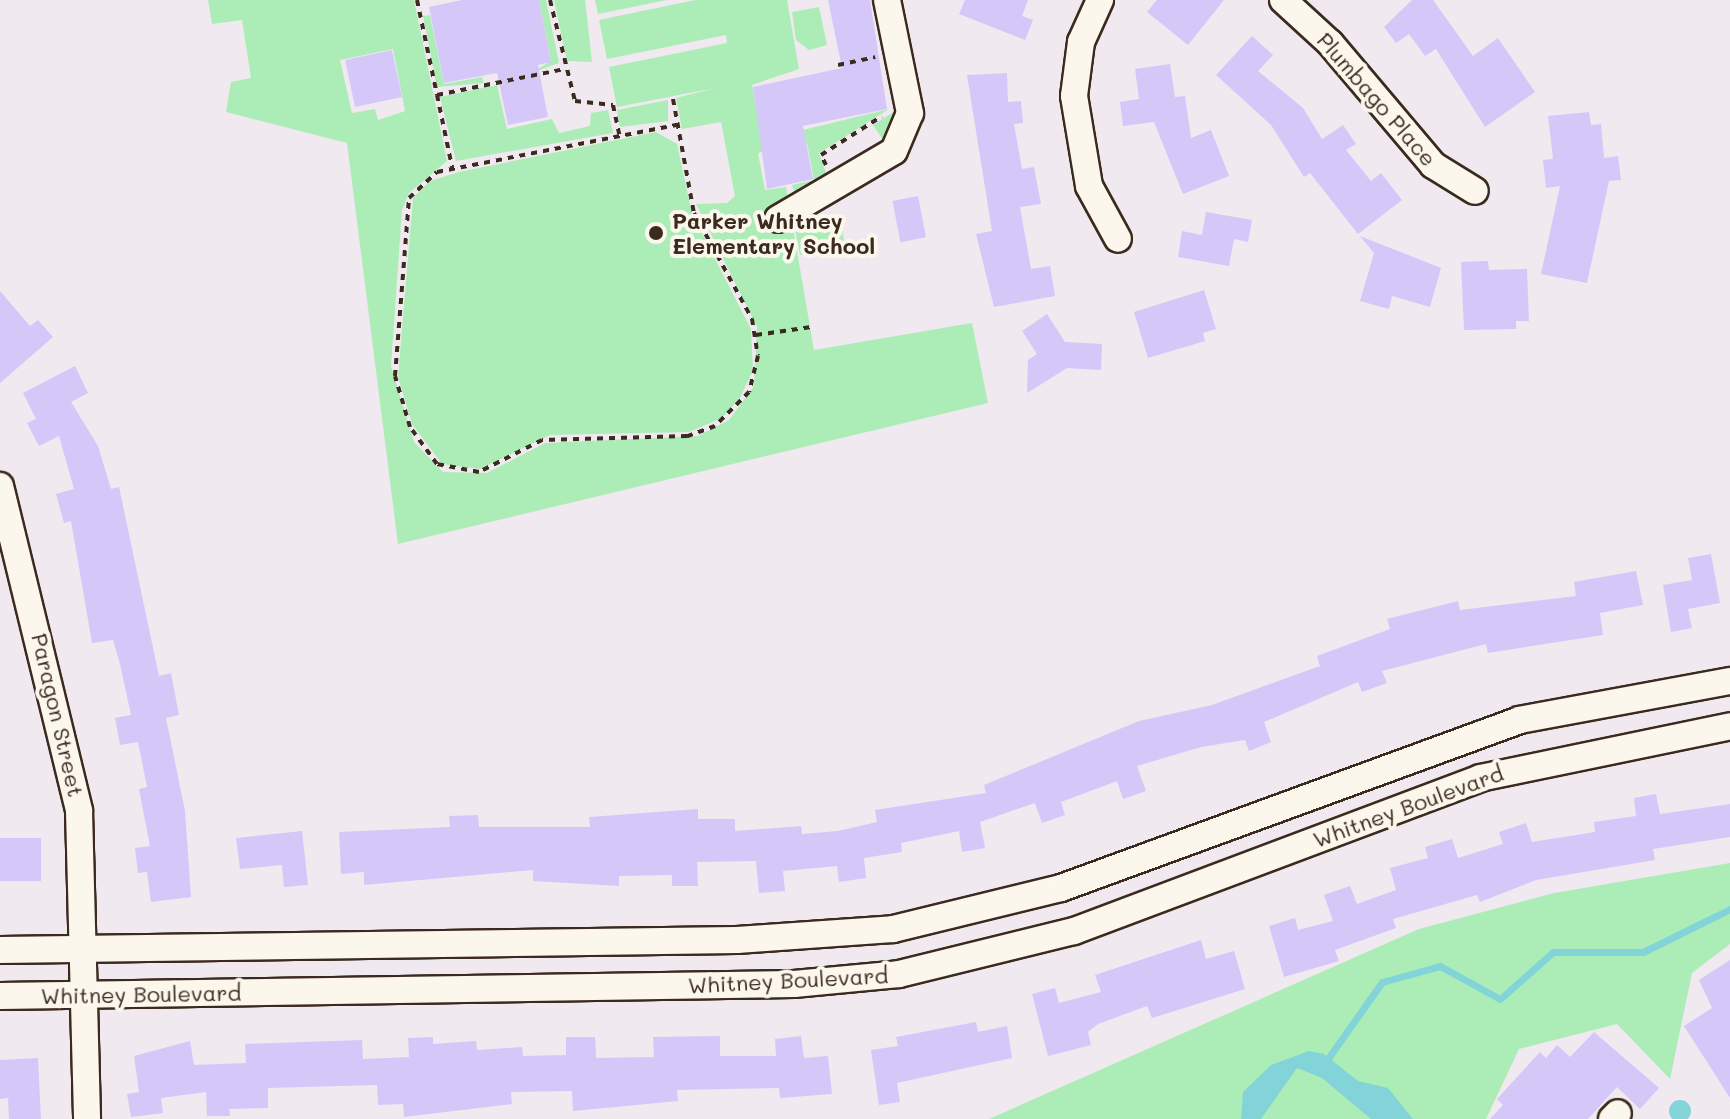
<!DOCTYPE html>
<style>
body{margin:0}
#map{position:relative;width:1730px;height:1119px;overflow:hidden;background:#f0e9f0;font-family:Mali,sans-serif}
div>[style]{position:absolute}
.green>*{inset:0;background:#acedb7}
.water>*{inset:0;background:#83d4d9}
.round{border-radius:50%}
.stream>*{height:7px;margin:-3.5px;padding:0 3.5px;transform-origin:3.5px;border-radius:3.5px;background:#83d4d9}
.building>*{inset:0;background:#d6c7f9;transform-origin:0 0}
.path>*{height:4px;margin-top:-2px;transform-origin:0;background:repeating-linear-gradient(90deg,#3b2a1e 0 6px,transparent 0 12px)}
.roads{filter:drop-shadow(2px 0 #3b2a1e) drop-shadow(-2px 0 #3b2a1e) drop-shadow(0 2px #3b2a1e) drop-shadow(0 -2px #3b2a1e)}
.minor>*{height:26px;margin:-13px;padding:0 13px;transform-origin:13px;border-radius:13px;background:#fbf7ec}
.dots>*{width:22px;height:22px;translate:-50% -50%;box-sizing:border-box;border:4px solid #fbf7ec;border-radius:50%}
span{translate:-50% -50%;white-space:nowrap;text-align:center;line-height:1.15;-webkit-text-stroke:8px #fbf7ec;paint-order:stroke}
.street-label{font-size:22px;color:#3b2a1e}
.poi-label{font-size:22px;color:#3b2a1e;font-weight:700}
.left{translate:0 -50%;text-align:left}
</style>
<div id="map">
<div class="green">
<div style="clip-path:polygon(evenodd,208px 0,414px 0,447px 161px,409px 193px,402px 210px,391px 366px,414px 442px,443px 472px,487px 473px,545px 443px,698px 436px,729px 420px,754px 386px,757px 327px,696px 204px,727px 203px,735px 196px,721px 122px,682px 129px,676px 98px,715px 88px,617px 107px,609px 67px,727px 43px,726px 35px,607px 59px,599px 20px,695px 0,787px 0,799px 69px,752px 85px,762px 140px,889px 109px,819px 153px,828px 179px,797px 198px,792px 185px,814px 180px,807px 143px,758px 153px,765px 190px,786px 187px,814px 350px,972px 323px,988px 403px,398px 544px,347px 143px,226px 112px,231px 82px,251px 78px,242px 20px,212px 24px,208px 0,393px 49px,405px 111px,378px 120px,375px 109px,352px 113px,340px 60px,393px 49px)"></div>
<div style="clip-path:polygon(539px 0,546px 0,559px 63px,531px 73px,551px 61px)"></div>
<div style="clip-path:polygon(554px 0,585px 0,592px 62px,567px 61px)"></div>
<div style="clip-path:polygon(595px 0,667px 0,598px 14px)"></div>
<div style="clip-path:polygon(871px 0,897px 111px,883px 140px,873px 125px,895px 111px)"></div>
<div style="clip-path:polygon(819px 7px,827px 45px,809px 50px,796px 40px,792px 12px)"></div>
<div style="clip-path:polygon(430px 15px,444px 84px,482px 77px,484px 83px,437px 87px,423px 16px)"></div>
<div style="clip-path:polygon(497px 85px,507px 129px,552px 119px,559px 133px,590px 126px,591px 113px,608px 110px,613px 133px,456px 161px,440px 97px)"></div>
<div style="clip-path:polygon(668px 100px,668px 121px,620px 127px,617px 110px)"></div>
<div style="clip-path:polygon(656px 132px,677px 144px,692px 214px,751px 329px,753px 370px,740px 398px,722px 418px,689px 432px,550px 435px,480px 469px,442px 464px,412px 424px,398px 377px,413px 198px,430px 181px,459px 172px)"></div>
<div style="clip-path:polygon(808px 216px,816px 231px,840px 220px,846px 250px,800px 255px,793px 218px)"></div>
<div style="clip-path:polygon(1730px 863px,1730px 944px,1692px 973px,1670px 1079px,1617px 1024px,1519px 1049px,1486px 1119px,989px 1119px,1419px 929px,1554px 893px)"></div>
</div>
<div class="water">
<div style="clip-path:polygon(1309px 1051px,1324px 1054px,1358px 1081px,1388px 1088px,1413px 1119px,1371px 1119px,1322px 1078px,1297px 1068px,1261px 1119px,1241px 1119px,1243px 1092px,1271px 1065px)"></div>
<div class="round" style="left:1669px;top:1100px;width:22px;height:22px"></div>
</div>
<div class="stream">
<div style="left:1324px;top:1064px;width:100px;rotate:-54.7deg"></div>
<div style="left:1382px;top:982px;width:60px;rotate:-15.4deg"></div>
<div style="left:1440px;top:966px;width:68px;rotate:28.8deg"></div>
<div style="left:1500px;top:999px;width:71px;rotate:-41.6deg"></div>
<div style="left:1553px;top:952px;width:90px"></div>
<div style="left:1643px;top:952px;width:97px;rotate:-26.3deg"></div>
</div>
<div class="building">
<div style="clip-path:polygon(462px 0,539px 0,551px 62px,538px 65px,548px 117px,508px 125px,497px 73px,444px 83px,429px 7px)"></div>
<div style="clip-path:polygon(828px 0,870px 0,887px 109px,803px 126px,813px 179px,767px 189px,753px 87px,842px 68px)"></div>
<div style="clip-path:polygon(965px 0,1028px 0,1022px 16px,1033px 20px,1025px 40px,959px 14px)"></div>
<div style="clip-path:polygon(1157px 0,1224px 0,1188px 45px,1147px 12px)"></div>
<div style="clip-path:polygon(1412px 0,1433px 0,1473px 56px,1498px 38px,1535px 92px,1485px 127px,1436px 49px,1425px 56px,1409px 34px,1396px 43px,1384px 27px)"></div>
<div style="clip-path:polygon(1252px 36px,1273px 55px,1258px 71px,1303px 108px,1322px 139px,1343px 125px,1356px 144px,1346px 150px,1371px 181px,1381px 173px,1402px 200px,1358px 234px,1310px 173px,1304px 177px,1271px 125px,1216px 75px)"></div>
<div style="left:392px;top:50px;width:48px;height:48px;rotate:78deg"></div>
<div style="clip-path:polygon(1170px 64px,1175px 97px,1185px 96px,1191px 138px,1211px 130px,1229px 176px,1183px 194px,1154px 122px,1123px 126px,1120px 102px,1139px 99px,1135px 69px)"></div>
<div style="clip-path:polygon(1007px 73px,1008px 102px,1021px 101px,1023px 123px,1014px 124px,1022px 169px,1034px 167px,1041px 204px,1020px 207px,1031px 269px,1050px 266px,1055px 296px,994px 307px,976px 234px,992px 231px,967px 75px)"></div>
<div style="clip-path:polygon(1589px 112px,1591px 125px,1601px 124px,1604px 158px,1618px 156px,1621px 180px,1609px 181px,1587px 283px,1541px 274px,1560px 186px,1546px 188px,1543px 160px,1553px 159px,1548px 116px)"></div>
<div style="left:918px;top:196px;width:42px;height:26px;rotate:79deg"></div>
<div style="clip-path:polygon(1206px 212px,1252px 220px,1248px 242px,1234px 239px,1229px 266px,1178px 257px,1182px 231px,1202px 235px)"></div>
<div style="clip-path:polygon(1360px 236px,1441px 268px,1430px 307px,1392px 296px,1389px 309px,1360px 301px,1374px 253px)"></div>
<div style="clip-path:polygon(1488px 261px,1489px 270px,1527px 269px,1529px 321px,1516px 321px,1516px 329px,1464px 330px,1461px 262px)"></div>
<div style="clip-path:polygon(1204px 290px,1216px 329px,1203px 333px,1205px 341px,1148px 358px,1134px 312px)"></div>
<div style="clip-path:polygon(0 291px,30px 326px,38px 320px,53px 337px,0 383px)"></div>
<div style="clip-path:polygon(1047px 314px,1065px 342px,1102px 344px,1101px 370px,1067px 368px,1027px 393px,1028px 360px,1037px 354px,1022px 331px)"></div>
<div style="clip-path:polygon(75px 366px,88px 393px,71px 402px,98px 446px,111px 489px,119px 487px,159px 676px,171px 673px,179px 715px,166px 718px,185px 811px,191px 897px,151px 902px,147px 872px,138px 873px,135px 848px,150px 846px,139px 789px,147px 787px,138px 742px,120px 745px,115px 718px,131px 715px,120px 664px,113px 640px,92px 643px,71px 521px,64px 523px,56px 494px,74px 489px,59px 436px,39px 446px,27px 423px,36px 419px,23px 393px)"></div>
<div style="clip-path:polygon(1711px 554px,1720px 603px,1688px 609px,1692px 628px,1671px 632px,1663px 585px,1692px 580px,1688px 558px)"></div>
<div style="clip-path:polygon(1636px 571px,1643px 605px,1600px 613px,1603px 635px,1488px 653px,1486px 644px,1382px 671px,1387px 683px,1362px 692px,1358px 682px,1264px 722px,1271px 742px,1249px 751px,1245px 740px,1201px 747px,1137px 766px,1146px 791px,1123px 799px,1117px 781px,1061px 802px,1065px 815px,1042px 823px,1035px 803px,980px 822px,985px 848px,962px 852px,959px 831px,901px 843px,902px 852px,864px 858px,866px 878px,839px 882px,837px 866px,783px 871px,785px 891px,759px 893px,756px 861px,697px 862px,698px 886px,672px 886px,672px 875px,619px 876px,619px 886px,533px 881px,533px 870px,364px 885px,364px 872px,341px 874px,339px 832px,450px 827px,449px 816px,478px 815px,479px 827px,590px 827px,589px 817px,698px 809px,698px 819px,735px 819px,735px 831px,801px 826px,802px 834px,838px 831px,877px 822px,875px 810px,986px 793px,984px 785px,1139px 721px,1212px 705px,1320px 666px,1317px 656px,1390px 629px,1387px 619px,1458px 601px,1460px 610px,1576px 596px,1574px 582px)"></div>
<div style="clip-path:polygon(1656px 794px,1660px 814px,1730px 804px,1730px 837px,1653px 849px,1655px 860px,1536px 880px,1480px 902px,1477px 895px,1393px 919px,1396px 928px,1335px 950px,1339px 961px,1284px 977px,1269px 926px,1295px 918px,1298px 930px,1333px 921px,1324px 895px,1350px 886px,1357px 904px,1396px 890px,1390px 868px,1428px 858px,1425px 847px,1452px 839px,1458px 858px,1503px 844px,1499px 832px,1526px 823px,1532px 842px,1595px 832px,1594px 822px,1636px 816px,1634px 798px)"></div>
<div style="clip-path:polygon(302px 831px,308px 885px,284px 887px,282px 865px,240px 869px,236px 838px)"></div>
<div style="left:0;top:838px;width:41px;height:43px"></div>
<div style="clip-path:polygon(1201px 940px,1206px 959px,1234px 951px,1245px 989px,1152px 1018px,1147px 1006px,1098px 1024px,1088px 1032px,1091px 1045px,1048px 1056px,1032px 994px,1055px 988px,1059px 1003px,1101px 992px,1095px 975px)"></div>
<div style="clip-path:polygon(1730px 960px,1730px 1098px,1684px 1026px,1712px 1008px,1699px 980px)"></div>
<div style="clip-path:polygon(976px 1022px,978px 1032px,1007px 1026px,1012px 1058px,897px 1083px,900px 1102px,879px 1105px,871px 1050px,898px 1046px,896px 1037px)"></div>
<div style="clip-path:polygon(1594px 1032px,1659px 1088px,1640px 1109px,1617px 1087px,1588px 1119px,1490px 1119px,1503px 1105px,1497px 1099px,1540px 1052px,1546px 1058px,1557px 1045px,1570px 1057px)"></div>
<div style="clip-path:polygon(720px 1036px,720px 1056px,776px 1056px,775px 1039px,801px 1036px,804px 1058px,828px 1056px,832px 1094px,780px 1098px,779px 1088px,677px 1090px,678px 1101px,573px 1111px,572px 1091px,511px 1092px,512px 1104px,404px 1117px,403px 1104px,378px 1105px,377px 1085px,268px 1088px,268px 1108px,229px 1109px,230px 1116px,207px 1116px,206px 1092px,161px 1098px,163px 1113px,131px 1117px,127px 1094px,139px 1092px,134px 1056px,190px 1041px,194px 1065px,246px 1063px,245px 1044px,362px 1040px,363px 1059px,409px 1057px,408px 1038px,433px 1037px,433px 1044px,476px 1041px,477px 1050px,522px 1047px,523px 1056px,566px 1055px,566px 1037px,595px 1037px,596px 1058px,654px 1057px,653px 1037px)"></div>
<div style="clip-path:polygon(38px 1058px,41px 1119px,9px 1119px,8px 1098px,0 1099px,0 1060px)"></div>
</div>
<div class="path">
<div style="left:417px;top:0;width:97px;rotate:78.1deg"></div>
<div style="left:437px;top:95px;width:131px;rotate:-11.5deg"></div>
<div style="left:550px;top:0;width:104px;rotate:76.1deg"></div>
<div style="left:575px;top:101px;width:38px;rotate:6deg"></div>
<div style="left:613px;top:105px;width:30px;rotate:78deg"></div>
<div style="left:838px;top:65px;width:38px;rotate:-12deg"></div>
<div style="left:437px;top:95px;width:74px;rotate:78.2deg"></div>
<div style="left:673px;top:99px;width:116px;rotate:79.6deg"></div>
<div style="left:694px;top:213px;width:121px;rotate:61.3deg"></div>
<div style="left:752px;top:319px;width:37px;rotate:81deg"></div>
<div style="left:758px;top:356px;width:37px;rotate:104deg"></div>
<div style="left:749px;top:392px;width:48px;rotate:135deg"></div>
<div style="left:715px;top:426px;width:30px;rotate:160deg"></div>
<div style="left:687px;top:436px;width:145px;rotate:178.4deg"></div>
<div style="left:542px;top:440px;width:71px;rotate:153.1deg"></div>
<div style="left:479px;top:472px;width:43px;rotate:-169.2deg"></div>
<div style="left:437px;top:464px;width:46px;rotate:-126.1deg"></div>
<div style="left:410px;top:427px;width:53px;rotate:-106.4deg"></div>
<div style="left:395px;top:376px;width:179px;rotate:-85.5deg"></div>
<div style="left:409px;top:198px;width:38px;rotate:-43deg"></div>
<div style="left:437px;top:172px;width:245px;rotate:-11.1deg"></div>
<div style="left:826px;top:165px;width:11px;rotate:-117deg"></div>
<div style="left:821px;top:155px;width:72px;rotate:-32.6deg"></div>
<div style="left:756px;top:335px;width:56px;rotate:-8.3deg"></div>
</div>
<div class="roads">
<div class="minor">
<div style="left:1100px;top:0;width:46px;rotate:114.3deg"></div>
<div style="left:1081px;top:42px;width:54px;rotate:97.4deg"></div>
<div style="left:1074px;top:96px;width:91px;rotate:80.5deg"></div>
<div style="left:1089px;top:186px;width:60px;rotate:61.3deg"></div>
<div style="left:1283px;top:0;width:64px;rotate:42.5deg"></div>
<div style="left:1330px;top:43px;width:160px;rotate:49.8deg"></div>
<div style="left:1433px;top:165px;width:49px;rotate:31.8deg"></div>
<div style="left:778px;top:219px;width:134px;rotate:-30.4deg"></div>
<div style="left:894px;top:151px;width:41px;rotate:-67.2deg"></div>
<div style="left:910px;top:113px;width:115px;rotate:-101.5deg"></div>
<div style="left:0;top:486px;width:334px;rotate:76.3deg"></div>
<div style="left:79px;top:811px;width:308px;rotate:88.5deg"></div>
<div style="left:0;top:950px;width:737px;rotate:-0.78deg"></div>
<div style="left:737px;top:940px;width:156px;rotate:-4deg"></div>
<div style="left:893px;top:929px;width:173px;rotate:-13.7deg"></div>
<div style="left:1061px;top:888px;width:488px;rotate:-20.1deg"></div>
<div style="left:1519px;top:720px;width:215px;rotate:-10.5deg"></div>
<div style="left:0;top:996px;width:794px;rotate:-0.87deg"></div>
<div style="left:794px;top:984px;width:105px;rotate:-5.4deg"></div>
<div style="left:899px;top:974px;width:180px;rotate:-13.8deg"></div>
<div style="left:1074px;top:931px;width:434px;rotate:-20.6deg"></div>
<div style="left:1480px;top:778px;width:255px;rotate:-11.7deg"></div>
<div style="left:1612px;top:1119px;width:8px;rotate:-45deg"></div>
</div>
</div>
<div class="dots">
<div style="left:656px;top:233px;background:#3b2a1e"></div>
</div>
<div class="street-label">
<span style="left:1377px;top:99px;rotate:49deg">Plumbago Place</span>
<span style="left:58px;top:715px;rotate:77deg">Paragon Street</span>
<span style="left:1408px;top:806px;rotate:-20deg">Whitney Boulevard</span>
<span style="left:788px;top:980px;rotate:-3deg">Whitney Boulevard</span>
<span style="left:141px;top:994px;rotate:-1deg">Whitney Boulevard</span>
</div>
<div class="poi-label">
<span class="left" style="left:672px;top:233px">Parker Whitney<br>Elementary School</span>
</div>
</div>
